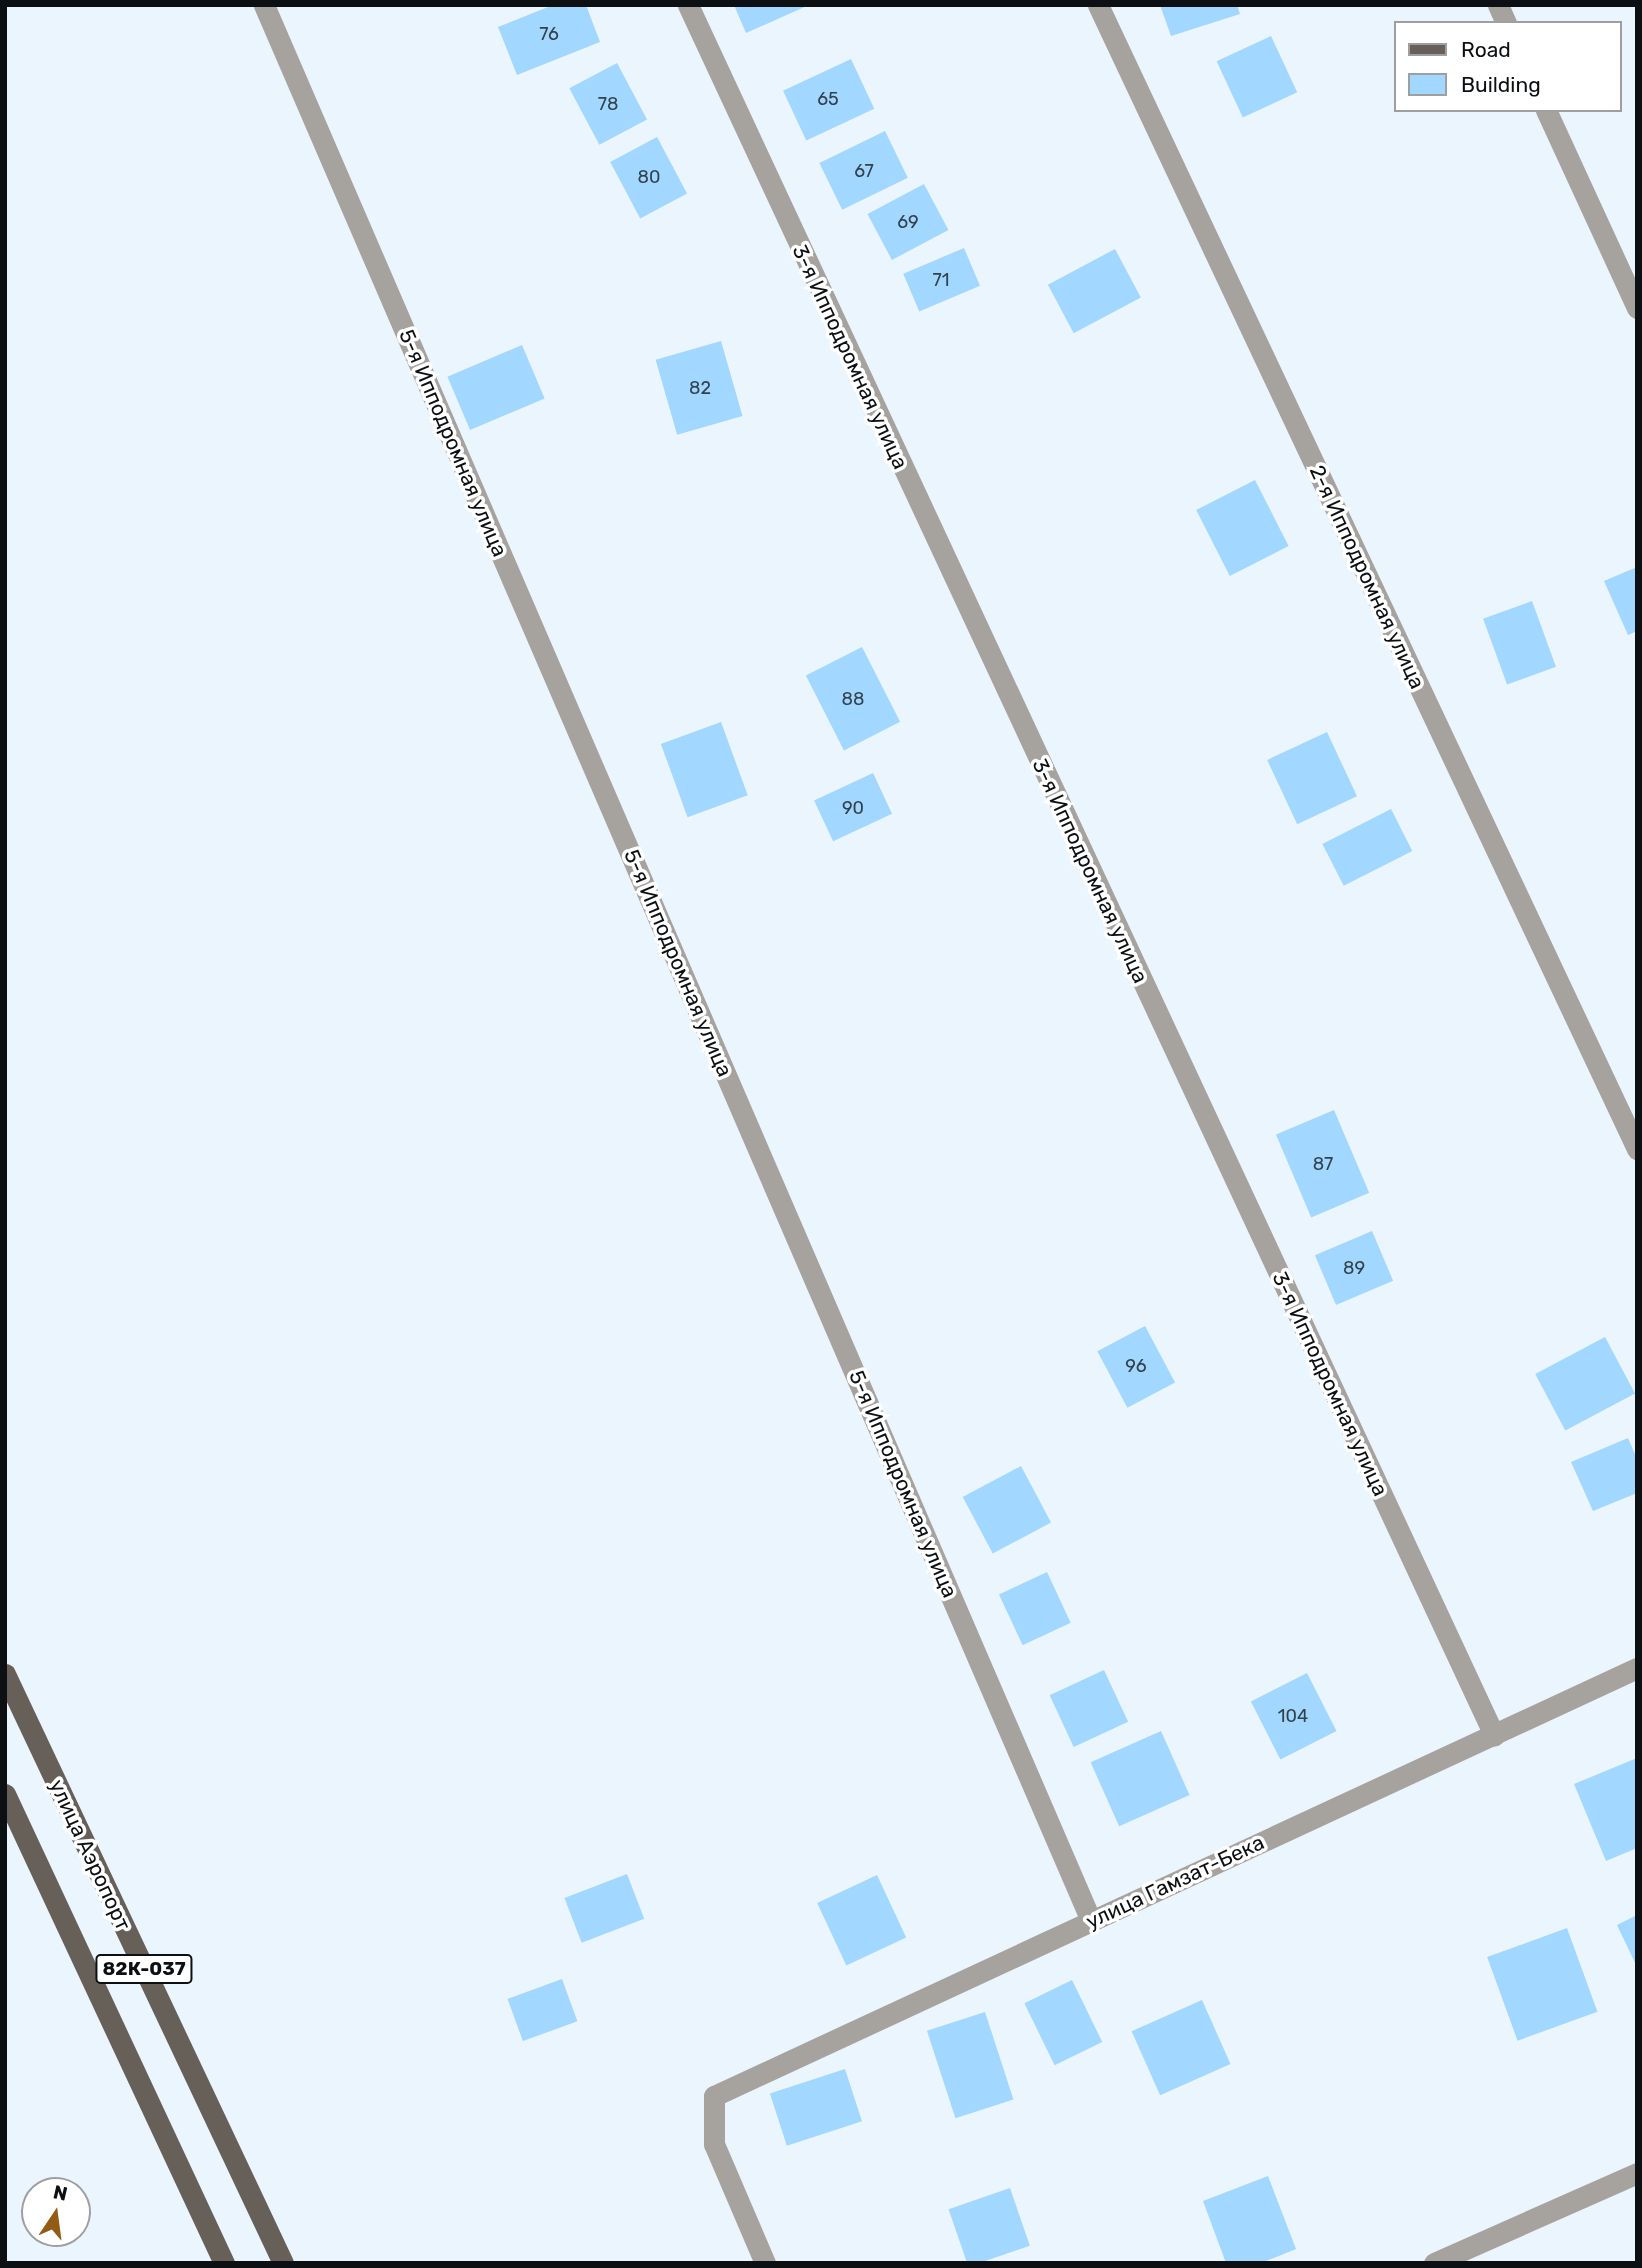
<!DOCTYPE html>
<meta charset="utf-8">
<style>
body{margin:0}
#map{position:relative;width:1642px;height:2268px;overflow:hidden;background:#eaf5fd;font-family:Rubik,sans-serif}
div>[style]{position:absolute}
.building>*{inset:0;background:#a2d7ff;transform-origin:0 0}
.minor>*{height:21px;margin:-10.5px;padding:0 10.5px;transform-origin:10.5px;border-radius:10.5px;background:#a6a29e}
.primary>*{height:21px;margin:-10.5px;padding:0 10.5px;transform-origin:10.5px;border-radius:10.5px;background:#666059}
span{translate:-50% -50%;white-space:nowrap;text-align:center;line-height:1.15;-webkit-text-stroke:7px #fff;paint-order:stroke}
.number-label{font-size:18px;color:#32424d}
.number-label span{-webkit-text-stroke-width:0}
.shield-label span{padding:2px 5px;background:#fff;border:2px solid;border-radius:5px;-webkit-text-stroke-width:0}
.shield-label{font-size:19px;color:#0c1012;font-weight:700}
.street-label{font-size:21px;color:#0c1012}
.frame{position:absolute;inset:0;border:7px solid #0c1012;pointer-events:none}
.legend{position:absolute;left:1394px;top:21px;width:228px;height:91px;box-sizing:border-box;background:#fff;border:2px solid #9e9fa0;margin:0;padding:9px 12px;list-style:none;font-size:21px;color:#0c1012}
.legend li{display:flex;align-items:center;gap:14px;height:35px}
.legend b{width:35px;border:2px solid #9e9fa0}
.north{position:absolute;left:21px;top:2177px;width:70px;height:70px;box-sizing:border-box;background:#fff;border:2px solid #9e9fa0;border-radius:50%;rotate:13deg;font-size:19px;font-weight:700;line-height:28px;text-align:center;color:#0c1012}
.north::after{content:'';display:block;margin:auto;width:24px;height:32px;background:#935c14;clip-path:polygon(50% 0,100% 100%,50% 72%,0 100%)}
</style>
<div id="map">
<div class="building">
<div style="clip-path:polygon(553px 5px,586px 5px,600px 42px,517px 75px,498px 27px)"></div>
<div style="clip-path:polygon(734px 5px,809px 5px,746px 33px)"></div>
<div style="clip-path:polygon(1160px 5px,1237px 5px,1240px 14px,1171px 36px)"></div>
<div style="left:1271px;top:36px;width:62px;height:60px;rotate:65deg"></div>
<div style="left:851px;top:59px;width:55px;height:75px;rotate:65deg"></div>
<div style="left:617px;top:63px;width:64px;height:54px;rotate:62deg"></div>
<div style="left:885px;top:131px;width:52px;height:73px;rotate:64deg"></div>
<div style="left:657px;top:137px;width:64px;height:53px;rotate:62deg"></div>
<div style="left:924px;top:184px;width:52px;height:64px;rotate:62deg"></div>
<div style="left:964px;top:248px;width:41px;height:66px;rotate:67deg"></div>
<div style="left:1115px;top:249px;width:55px;height:76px;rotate:62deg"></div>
<div style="left:721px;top:341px;width:78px;height:68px;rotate:74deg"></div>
<div style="left:522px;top:345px;width:58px;height:81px;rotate:67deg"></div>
<div style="left:1255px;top:480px;width:74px;height:66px;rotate:63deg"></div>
<div style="clip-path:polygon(1637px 567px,1637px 631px,1628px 635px,1604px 581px)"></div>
<div style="left:1532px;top:601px;width:70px;height:52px;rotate:70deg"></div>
<div style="left:862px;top:647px;width:84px;height:63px;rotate:63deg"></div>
<div style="left:721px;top:722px;width:78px;height:64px;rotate:70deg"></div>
<div style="left:1327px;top:732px;width:71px;height:66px;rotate:65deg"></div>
<div style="left:873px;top:773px;width:45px;height:65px;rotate:65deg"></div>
<div style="left:1391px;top:809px;width:47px;height:77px;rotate:63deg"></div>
<div style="left:1334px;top:1110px;width:90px;height:63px;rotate:67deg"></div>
<div style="left:1372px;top:1231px;width:54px;height:62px;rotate:67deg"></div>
<div style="left:1145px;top:1326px;width:64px;height:54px;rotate:62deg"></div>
<div style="left:1605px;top:1337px;width:64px;height:79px;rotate:62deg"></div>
<div style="clip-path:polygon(1628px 1438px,1637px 1459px,1637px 1493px,1593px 1511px,1571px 1462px)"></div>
<div style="left:1021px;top:1466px;width:64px;height:66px;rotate:62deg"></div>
<div style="left:1047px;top:1572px;width:56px;height:53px;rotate:65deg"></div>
<div style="left:1104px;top:1670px;width:57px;height:60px;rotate:65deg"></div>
<div style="left:1307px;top:1673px;width:65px;height:63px;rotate:63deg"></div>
<div style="left:1161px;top:1731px;width:70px;height:77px;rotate:66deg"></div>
<div style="clip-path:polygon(1637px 1758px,1637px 1848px,1606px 1861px,1574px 1784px)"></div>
<div style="left:627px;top:1874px;width:48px;height:67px;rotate:69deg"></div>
<div style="left:877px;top:1875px;width:69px;height:66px;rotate:65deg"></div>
<div style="clip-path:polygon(1637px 1915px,1637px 1967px,1617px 1925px)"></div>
<div style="left:1567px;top:1928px;width:89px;height:85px;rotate:70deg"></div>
<div style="left:562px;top:1979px;width:45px;height:58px;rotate:70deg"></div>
<div style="left:1072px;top:1980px;width:69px;height:53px;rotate:64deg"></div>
<div style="left:1202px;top:2000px;width:70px;height:77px;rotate:66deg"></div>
<div style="left:985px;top:2012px;width:92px;height:61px;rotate:72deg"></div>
<div style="left:845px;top:2069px;width:55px;height:79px;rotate:72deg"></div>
<div style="clip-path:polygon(1268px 2176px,1296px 2249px,1261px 2263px,1226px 2263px,1203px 2201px)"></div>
<div style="left:1010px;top:2188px;width:61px;height:65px;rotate:71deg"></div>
</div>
<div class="minor">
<div style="left:264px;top:5px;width:2087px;rotate:66.65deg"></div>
<div style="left:688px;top:5px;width:1909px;rotate:65.02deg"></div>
<div style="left:1098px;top:5px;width:1265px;rotate:64.77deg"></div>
<div style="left:1498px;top:5px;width:20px;rotate:66deg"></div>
<div style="left:1546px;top:110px;width:218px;rotate:65.3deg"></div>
<div style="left:765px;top:2263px;width:129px;rotate:-113.2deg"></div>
<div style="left:714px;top:2144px;width:48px;rotate:-90deg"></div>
<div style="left:714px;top:2096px;width:1017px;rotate:-24.88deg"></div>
<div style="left:1434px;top:2263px;width:222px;rotate:-23.9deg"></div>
</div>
<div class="primary">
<div style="left:5px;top:1674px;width:651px;rotate:64.73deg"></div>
<div style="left:5px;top:1794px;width:518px;rotate:64.97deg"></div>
</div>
<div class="number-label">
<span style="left:549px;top:34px">76</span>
<span style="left:828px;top:99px">65</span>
<span style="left:608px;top:104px">78</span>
<span style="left:864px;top:171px">67</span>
<span style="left:649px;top:177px">80</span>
<span style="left:908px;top:222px">69</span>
<span style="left:941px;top:280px">71</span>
<span style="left:700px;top:388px">82</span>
<span style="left:853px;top:699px">88</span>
<span style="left:853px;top:808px">90</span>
<span style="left:1323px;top:1164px">87</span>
<span style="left:1354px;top:1268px">89</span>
<span style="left:1136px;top:1366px">96</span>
<span style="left:1293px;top:1716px">104</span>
</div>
<div class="shield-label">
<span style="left:144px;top:1969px">82К-037</span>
</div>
<div class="street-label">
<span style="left:850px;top:357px;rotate:65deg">3-я Ипподромная улица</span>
<span style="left:453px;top:443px;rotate:67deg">5-я Ипподромная улица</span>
<span style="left:1367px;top:577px;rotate:65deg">2-я Ипподромная улица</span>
<span style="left:1090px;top:871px;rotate:65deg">3-я Ипподромная улица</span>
<span style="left:678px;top:963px;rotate:67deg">5-я Ипподромная улица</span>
<span style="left:1330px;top:1384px;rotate:65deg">3-я Ипподромная улица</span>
<span style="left:903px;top:1484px;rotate:67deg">5-я Ипподромная улица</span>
<span style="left:90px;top:1855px;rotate:65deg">улица Аэропорт</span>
<span style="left:1175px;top:1882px;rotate:-25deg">улица Гамзат-Бека</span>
</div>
<div class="frame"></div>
<ul class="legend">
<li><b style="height:9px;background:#666059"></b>Road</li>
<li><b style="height:19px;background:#a2d7ff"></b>Building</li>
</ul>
<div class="north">N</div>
</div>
